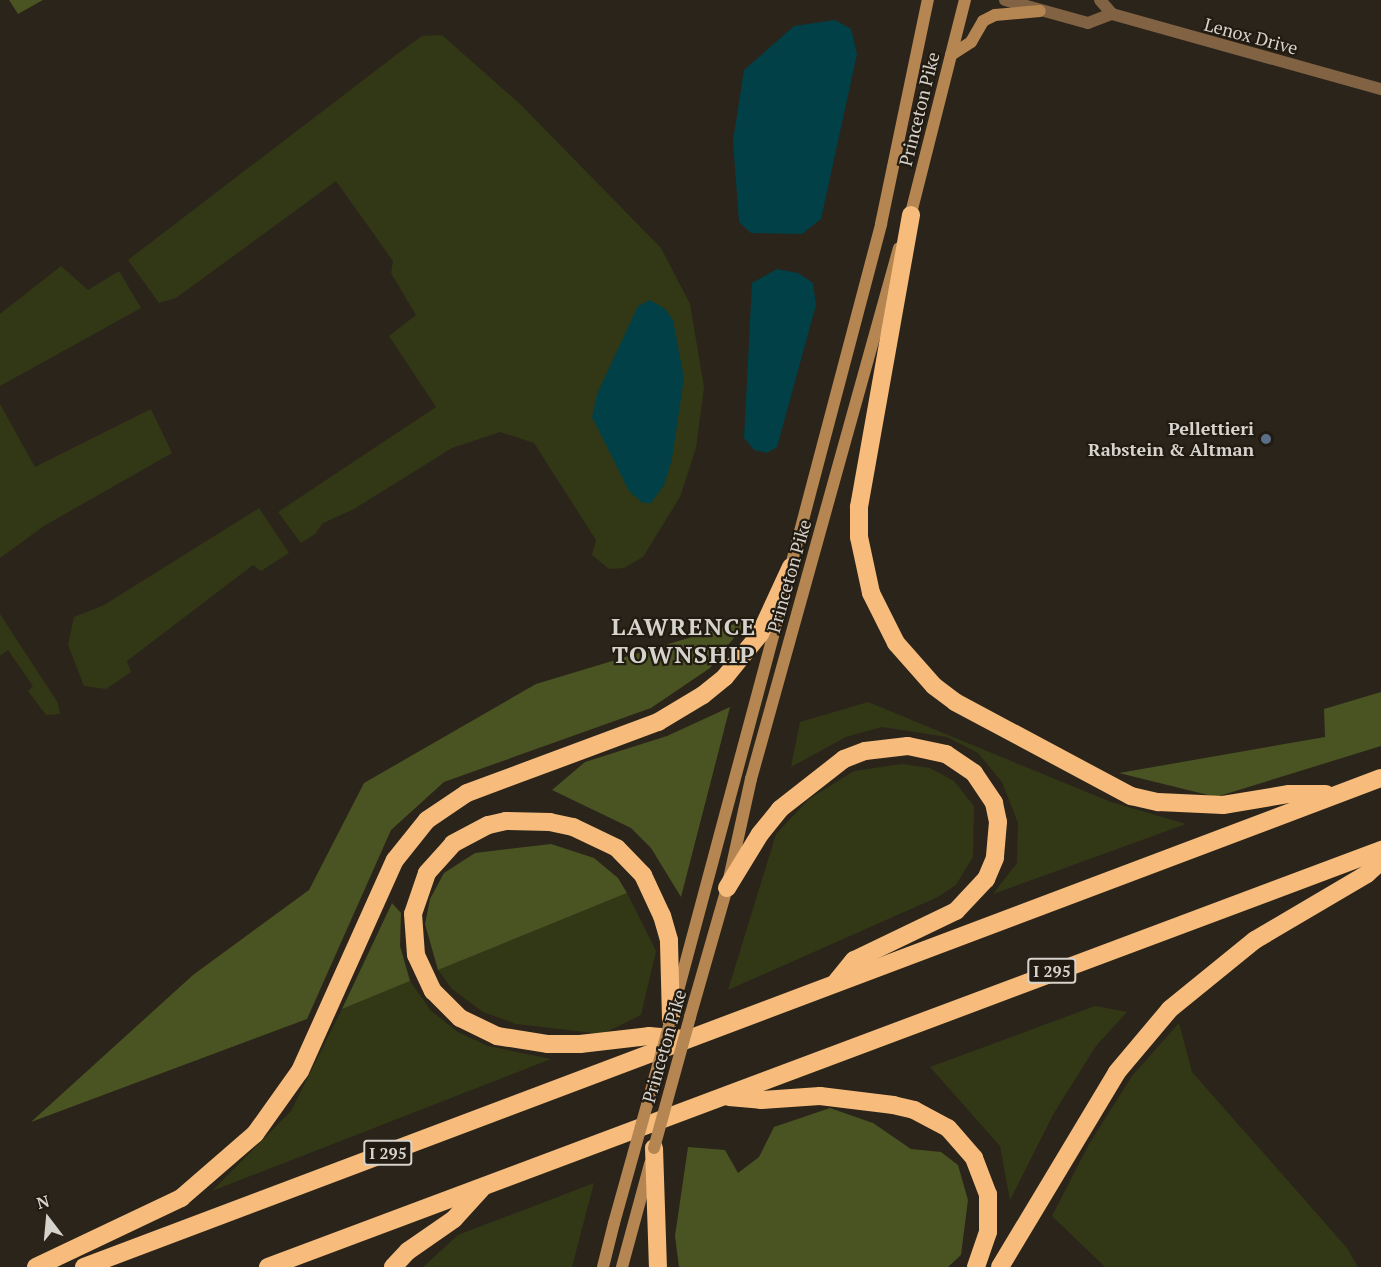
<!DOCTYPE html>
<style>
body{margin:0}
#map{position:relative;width:1381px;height:1267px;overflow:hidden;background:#2b241a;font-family:"PT Serif",serif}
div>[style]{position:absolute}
.green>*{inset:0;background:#323815}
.forest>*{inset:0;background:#4a5322}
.water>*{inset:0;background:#014047}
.minor>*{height:12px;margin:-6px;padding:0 6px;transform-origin:6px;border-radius:6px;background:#816344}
.secondary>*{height:12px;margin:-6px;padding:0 6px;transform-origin:6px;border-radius:6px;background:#b58651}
.motorway>*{height:18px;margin:-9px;padding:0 9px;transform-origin:9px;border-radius:9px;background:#f7bc7c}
.secondary-bridge>*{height:12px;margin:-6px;padding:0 6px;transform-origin:6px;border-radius:6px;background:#b58651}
.dots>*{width:16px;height:16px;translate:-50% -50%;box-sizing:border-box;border:3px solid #211b11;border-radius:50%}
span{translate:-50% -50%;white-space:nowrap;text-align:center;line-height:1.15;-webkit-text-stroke:4.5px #211b11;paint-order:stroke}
.shield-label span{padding:2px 4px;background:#211b11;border:2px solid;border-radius:4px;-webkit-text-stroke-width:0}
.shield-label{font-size:16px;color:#d6d2cc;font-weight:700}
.street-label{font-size:18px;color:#d6d2cc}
.poi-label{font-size:18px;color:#d6d2cc;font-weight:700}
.right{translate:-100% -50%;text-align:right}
.district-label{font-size:24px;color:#d6d2cc;font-weight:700;letter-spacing:1.5px}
.north{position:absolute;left:18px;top:1189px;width:60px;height:60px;-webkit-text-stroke:4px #211b11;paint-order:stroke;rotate:344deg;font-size:16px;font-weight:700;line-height:24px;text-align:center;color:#d6d2cc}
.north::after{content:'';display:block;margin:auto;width:21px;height:27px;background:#d6d2cc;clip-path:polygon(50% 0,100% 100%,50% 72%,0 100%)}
</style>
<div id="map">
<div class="green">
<div style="clip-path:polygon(442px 35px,520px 104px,661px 248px,690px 304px,704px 387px,696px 448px,680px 497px,643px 557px,624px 568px,609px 569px,592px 555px,596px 540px,534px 443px,500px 432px,452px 448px,354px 509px,323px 523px,315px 534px,301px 543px,278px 512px,436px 407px,389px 336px,416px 315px,391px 273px,393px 261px,336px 181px,176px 298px,159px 303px,128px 260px,400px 52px,422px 36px)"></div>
<div style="clip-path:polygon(61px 266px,88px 290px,119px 271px,141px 308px,0 386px,0 314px)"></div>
<div style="clip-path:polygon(0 404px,35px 467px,151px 409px,172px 453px,44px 526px,0 558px)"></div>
<div style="clip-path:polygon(259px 508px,289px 553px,261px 571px,253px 565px,127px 661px,131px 672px,106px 689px,84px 686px,68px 645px,74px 617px,104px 605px)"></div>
<div style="clip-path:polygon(0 614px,58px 703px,60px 714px,46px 715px,28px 691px,33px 686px,8px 650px,0 656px)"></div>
<div style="clip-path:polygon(868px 702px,1111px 802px,1186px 824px,993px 894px,1017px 863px,1018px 823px,1002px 782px,978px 753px,947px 737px,882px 727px,846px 737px,791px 767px,800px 722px)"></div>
<div style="clip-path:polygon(902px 764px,930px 768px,954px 781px,974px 806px,973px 857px,956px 885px,938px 897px,728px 990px,776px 834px,809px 799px,854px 771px)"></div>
<div style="clip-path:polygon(627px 893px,656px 951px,641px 1015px,602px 1034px,516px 1024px,483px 1012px,452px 989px,438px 970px)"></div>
<div style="clip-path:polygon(410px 981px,431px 1011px,458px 1032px,488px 1046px,551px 1059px,212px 1191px,291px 1111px,342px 1009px)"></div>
<div style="clip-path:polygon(1095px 1006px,1127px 1012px,1096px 1046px,1054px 1113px,1010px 1200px,1000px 1146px,930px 1067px)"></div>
<div style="clip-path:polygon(1179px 1023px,1192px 1072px,1347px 1248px,1358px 1267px,1105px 1267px,1052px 1216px,1089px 1144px,1132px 1076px)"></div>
<div style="clip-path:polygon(594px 1183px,572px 1267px,423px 1267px,458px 1235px)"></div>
</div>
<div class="forest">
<div style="clip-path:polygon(9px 0,43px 0,18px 14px)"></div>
<div style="clip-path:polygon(748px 620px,710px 668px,651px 708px,444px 782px,391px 830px,307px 1019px,31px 1122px,193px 975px,309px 890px,364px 783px,536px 684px)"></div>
<div style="clip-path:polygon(1381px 692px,1381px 746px,1216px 797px,1119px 773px,1325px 737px,1324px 709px)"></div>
<div style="clip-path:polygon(730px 707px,681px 897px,651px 848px,631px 828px,552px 790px,585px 762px,667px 736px)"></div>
<div style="clip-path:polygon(551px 844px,594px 858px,618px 878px,627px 893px,438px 970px,425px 924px,430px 899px,444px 873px,475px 853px)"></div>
<div style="clip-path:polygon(392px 903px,401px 913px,400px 946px,410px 981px,342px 1009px)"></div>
<div style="clip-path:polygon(830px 1108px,873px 1123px,911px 1149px,941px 1152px,958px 1165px,968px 1200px,961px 1255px,948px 1267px,679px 1267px,675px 1236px,688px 1147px,725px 1150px,738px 1173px,759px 1157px,774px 1127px)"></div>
</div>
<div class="water">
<div style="clip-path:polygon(835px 20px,851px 29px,857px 54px,821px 219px,802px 234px,751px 233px,739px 222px,733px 141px,744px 70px,794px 26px)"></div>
<div style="clip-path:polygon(777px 269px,798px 273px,813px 283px,816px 305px,777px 447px,767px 453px,754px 450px,744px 438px,752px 283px)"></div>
<div style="clip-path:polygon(650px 300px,665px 309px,673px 320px,684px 378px,672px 459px,664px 485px,651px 503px,643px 503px,629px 491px,592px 417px,597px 394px,638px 306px)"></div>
</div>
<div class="minor">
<div style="left:1005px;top:0;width:86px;rotate:15.5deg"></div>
<div style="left:1088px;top:23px;width:26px;rotate:-21deg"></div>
<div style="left:1112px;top:14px;width:279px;rotate:15.6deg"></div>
<div style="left:1100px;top:0;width:18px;rotate:49deg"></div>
</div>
<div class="secondary">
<div style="left:951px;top:55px;width:24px;rotate:-33deg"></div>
<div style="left:971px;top:42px;width:24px;rotate:-60deg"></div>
<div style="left:983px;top:21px;width:13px;rotate:-27deg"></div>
<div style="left:995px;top:15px;width:45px;rotate:-5.1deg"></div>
<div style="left:909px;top:221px;width:228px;rotate:-75.8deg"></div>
<div style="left:789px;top:573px;width:361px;rotate:-75.2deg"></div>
<div style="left:881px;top:224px;width:229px;rotate:-78.2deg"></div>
<div style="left:675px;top:1002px;width:420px;rotate:-75deg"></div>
<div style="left:690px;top:1017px;width:134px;rotate:-74deg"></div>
<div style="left:727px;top:888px;width:112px;rotate:-77.6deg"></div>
<div style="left:751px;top:779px;width:551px;rotate:-74.43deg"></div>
<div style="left:603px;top:1267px;width:45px;rotate:-76deg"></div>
<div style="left:622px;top:1267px;width:107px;rotate:-74.8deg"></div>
</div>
<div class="motorway">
<div style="left:911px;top:215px;width:297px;rotate:100.1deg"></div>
<div style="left:859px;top:507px;width:30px;rotate:90deg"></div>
<div style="left:859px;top:537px;width:57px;rotate:77.9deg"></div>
<div style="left:871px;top:593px;width:56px;rotate:63.4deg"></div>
<div style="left:896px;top:643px;width:57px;rotate:48.5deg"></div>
<div style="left:934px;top:686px;width:26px;rotate:37deg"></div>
<div style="left:955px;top:702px;width:200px;rotate:28.1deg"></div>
<div style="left:1131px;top:796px;width:28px;rotate:13deg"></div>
<div style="left:1158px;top:802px;width:65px;rotate:2.6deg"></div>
<div style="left:1223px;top:805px;width:67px;rotate:-9.5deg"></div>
<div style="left:1289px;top:794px;width:37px"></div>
<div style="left:727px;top:888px;width:63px;rotate:-58.6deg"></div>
<div style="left:760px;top:834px;width:32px;rotate:-51deg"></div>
<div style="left:780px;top:809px;width:81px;rotate:-38deg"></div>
<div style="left:844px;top:759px;width:22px;rotate:-21deg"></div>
<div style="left:865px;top:751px;width:43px;rotate:-6.6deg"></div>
<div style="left:908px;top:746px;width:39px;rotate:12deg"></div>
<div style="left:946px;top:754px;width:34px;rotate:34deg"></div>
<div style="left:974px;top:773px;width:36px;rotate:56deg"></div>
<div style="left:994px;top:803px;width:19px;rotate:78deg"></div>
<div style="left:998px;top:822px;width:36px;rotate:95deg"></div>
<div style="left:995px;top:858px;width:23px;rotate:113deg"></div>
<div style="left:986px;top:879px;width:44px;rotate:133.2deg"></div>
<div style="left:956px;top:911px;width:113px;rotate:154.3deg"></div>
<div style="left:854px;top:960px;width:28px;rotate:129deg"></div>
<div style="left:671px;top:1019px;width:79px;rotate:-91.5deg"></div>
<div style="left:669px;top:940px;width:25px;rotate:-106deg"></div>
<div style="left:662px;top:916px;width:45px;rotate:-114.9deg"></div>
<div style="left:643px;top:875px;width:37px;rotate:-134deg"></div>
<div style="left:617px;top:848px;width:49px;rotate:-154.5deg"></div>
<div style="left:573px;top:827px;width:24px;rotate:-168deg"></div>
<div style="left:550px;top:822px;width:44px;rotate:-178.7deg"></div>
<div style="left:506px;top:821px;width:18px;rotate:167deg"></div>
<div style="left:488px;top:825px;width:40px;rotate:152deg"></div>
<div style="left:453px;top:844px;width:39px;rotate:132deg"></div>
<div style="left:427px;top:873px;width:43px;rotate:108.9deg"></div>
<div style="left:413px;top:914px;width:41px;rotate:85.8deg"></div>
<div style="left:416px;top:955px;width:40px;rotate:65deg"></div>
<div style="left:433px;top:991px;width:38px;rotate:45deg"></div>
<div style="left:460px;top:1018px;width:41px;rotate:25.9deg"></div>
<div style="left:497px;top:1036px;width:52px;rotate:8.9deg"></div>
<div style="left:548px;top:1044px;width:32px"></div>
<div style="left:580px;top:1044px;width:69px;rotate:-6.6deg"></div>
<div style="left:649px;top:1036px;width:35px;rotate:5deg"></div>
<div style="left:729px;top:1097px;width:32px;rotate:5deg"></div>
<div style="left:761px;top:1100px;width:59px;rotate:-3.9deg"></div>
<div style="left:820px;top:1096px;width:74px;rotate:7deg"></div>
<div style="left:893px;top:1105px;width:22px;rotate:13deg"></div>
<div style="left:914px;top:1110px;width:38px;rotate:28deg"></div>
<div style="left:948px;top:1128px;width:40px;rotate:49deg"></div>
<div style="left:974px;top:1158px;width:39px;rotate:69deg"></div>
<div style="left:988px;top:1194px;width:38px;rotate:90deg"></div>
<div style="left:988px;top:1232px;width:37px;rotate:109deg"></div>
<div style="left:654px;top:1148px;width:119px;rotate:88.1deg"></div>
<div style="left:36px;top:1267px;width:161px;rotate:-25.4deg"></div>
<div style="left:181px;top:1198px;width:98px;rotate:-40.9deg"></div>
<div style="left:255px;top:1134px;width:77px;rotate:-54.5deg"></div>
<div style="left:300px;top:1071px;width:231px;rotate:-65.8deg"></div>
<div style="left:395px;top:860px;width:51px;rotate:-51.3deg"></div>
<div style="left:427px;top:820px;width:48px;rotate:-34deg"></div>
<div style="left:467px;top:793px;width:204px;rotate:-20.4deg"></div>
<div style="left:658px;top:722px;width:52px;rotate:-31deg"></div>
<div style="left:703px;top:695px;width:28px;rotate:-39deg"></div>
<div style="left:725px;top:677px;width:55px;rotate:-50.9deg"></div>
<div style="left:760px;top:634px;width:74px;rotate:-65.2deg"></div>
<div style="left:84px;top:1267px;width:1386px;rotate:-20.66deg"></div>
<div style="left:268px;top:1267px;width:1189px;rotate:-20.54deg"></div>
<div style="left:393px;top:1267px;width:22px;rotate:-47deg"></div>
<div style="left:408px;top:1251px;width:56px;rotate:-34.8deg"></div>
<div style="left:454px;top:1219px;width:43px;rotate:-47.8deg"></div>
<div style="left:1000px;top:1267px;width:227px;rotate:-59deg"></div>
<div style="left:1117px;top:1072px;width:82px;rotate:-49.9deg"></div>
<div style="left:1170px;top:1009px;width:109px;rotate:-39.1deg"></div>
<div style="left:1255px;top:940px;width:130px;rotate:-30.5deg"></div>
<div style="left:1367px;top:874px;width:19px;rotate:-43deg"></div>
</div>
<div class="secondary-bridge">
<div style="left:654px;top:1148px;width:136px;rotate:-74.6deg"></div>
<div style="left:614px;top:1223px;width:212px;rotate:-74.4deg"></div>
</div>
<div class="dots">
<div style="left:1266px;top:439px;background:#5c6f8a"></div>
</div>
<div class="shield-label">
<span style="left:1052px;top:971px">I 295</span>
<span style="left:388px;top:1153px">I 295</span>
</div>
<div class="street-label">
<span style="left:1251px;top:36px;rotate:15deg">Lenox Drive</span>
<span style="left:919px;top:109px;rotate:-76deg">Princeton Pike</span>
<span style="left:789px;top:576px;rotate:-74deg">Princeton Pike</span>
<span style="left:664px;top:1046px;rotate:-74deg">Princeton Pike</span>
</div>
<div class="poi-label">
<span class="right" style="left:1254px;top:439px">Pellettieri<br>Rabstein &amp; Altman</span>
</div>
<div class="district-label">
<span style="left:684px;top:641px">LAWRENCE<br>TOWNSHIP</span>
</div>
<div class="north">N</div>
</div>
